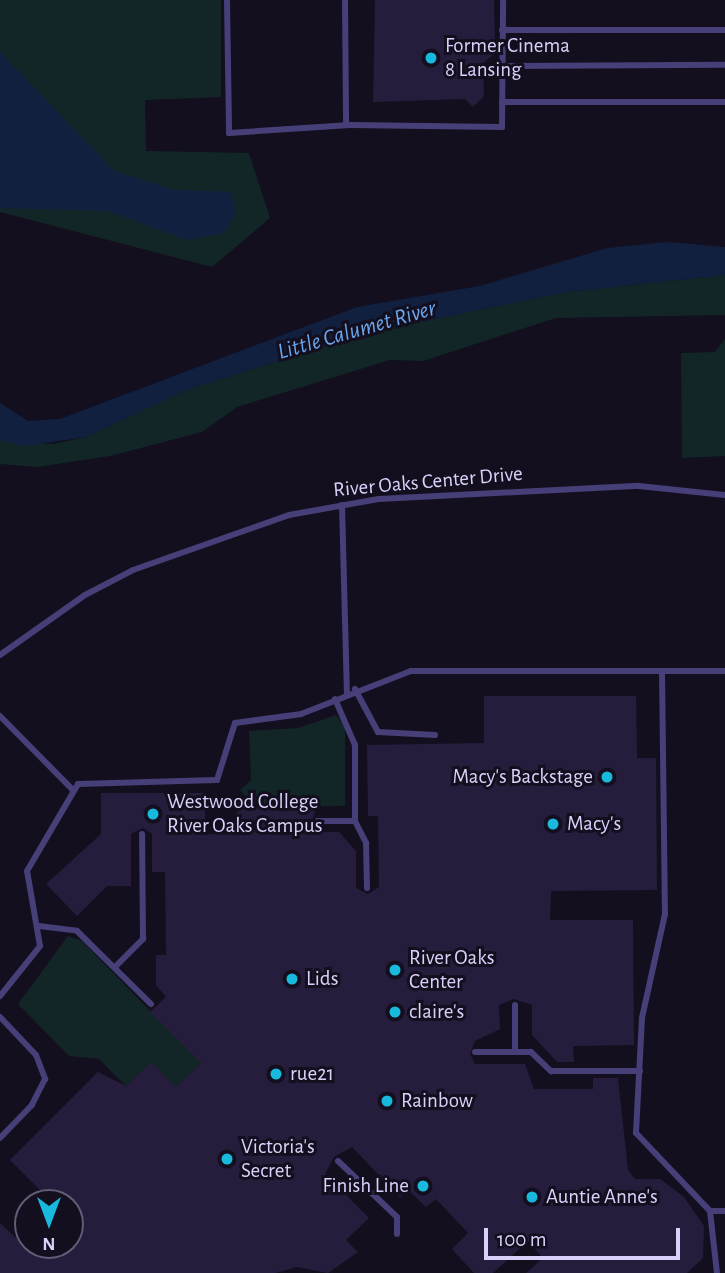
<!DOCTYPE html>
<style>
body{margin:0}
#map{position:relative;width:725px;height:1273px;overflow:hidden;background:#130f1e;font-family:"Alegreya Sans",sans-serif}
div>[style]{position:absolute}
.green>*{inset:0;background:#122627}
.water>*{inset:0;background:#12203f}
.building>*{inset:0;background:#261d3d}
.lane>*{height:6px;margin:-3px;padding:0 3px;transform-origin:3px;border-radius:3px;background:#463f78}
.dots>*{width:19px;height:19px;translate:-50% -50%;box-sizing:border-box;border:4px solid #130f1e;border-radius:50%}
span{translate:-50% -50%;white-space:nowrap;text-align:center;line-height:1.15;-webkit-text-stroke:6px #130f1e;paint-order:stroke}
.poi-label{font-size:21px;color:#d9d1fa}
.left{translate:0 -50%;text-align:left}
.right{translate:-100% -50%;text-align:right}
.street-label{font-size:21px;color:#d9d1fa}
.water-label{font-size:23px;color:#6ba6ee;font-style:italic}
.north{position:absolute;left:14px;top:1189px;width:70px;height:70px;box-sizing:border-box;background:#130f1e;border:2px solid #625d76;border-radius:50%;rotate:180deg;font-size:19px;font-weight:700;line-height:28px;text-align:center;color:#d9d1fa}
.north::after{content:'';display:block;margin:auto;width:24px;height:32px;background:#19b9de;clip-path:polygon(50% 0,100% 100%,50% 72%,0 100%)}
.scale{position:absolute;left:484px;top:1228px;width:196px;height:32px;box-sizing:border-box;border:4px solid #d9d1fa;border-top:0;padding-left:9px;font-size:21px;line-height:24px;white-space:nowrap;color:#d9d1fa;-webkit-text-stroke:5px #130f1e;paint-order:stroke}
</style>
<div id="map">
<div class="green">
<div style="clip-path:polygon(0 0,221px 0,221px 97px,145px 100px,146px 151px,249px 153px,270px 218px,212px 267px,0 212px)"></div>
<div style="clip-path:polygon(725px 275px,725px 315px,556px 318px,423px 361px,390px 360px,237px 407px,202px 432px,110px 456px,37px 467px,0 464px,0 440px,53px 444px,86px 437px,186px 390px,371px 332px,567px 292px)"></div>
<div style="clip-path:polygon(725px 339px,725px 456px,682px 458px,681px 353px,715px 352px)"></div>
<div style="clip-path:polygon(336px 715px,345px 726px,345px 806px,260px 807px,250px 801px,240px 790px,251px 780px,249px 731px,298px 728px)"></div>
<div style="clip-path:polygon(68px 936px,82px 941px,201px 1063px,176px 1087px,151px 1062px,126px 1086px,99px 1059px,69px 1056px,18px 1004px)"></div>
</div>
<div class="water">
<div style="clip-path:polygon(0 52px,114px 171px,174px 190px,230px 192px,236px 210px,225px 233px,187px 240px,108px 211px,0 208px)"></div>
<div style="clip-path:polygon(668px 242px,725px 247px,725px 275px,567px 292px,371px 332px,186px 390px,86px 437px,24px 446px,0 440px,0 403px,28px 421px,60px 419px,357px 307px,480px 286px,607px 248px)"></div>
</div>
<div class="building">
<div style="clip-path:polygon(375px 0,494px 0,495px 53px,483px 63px,484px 96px,473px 107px,465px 99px,373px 102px)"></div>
<div style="clip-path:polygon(484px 696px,636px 696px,637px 758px,656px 758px,657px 890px,551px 891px,550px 920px,633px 920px,634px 1045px,573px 1046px,574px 1062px,557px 1062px,532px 1035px,532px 1005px,514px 999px,499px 1005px,500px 1029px,475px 1041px,470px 1054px,475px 1064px,525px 1064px,534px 1089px,593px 1089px,593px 1078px,618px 1078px,628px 1170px,635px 1179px,660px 1179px,684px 1197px,704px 1226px,703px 1258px,687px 1273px,526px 1273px,543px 1258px,528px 1241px,493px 1273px,474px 1273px,452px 1249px,468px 1233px,436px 1199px,426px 1207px,408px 1190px,400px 1197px,352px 1147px,334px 1157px,325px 1174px,369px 1218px,346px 1240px,358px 1252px,328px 1273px,297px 1267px,275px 1273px,0 1273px,0 1223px,16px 1238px,28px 1226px,28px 1245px,70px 1245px,70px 1203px,53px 1203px,10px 1160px,98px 1072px,126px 1086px,151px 1062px,176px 1087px,201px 1063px,150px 1012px,166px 997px,156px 985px,156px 955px,166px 955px,165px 872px,152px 872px,152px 834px,143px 828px,131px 834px,131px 886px,107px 886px,77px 916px,46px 884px,101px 834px,101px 793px,205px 793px,205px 834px,251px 835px,234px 815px,253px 798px,260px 807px,317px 807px,311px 822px,317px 832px,339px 832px,356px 851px,356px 888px,368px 894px,379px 887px,378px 816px,368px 816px,367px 745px,484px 743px)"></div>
</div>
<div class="lane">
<div style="left:227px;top:0;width:133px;rotate:89.1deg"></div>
<div style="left:229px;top:133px;width:121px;rotate:-3.8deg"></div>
<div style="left:350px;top:125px;width:152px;rotate:0.8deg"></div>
<div style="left:502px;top:127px;width:127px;rotate:-89.5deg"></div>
<div style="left:345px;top:0;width:125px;rotate:89.5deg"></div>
<div style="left:502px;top:30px;width:223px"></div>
<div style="left:502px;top:66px;width:223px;rotate:-0.3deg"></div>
<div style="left:502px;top:102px;width:223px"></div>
<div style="left:342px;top:505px;width:188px;rotate:88.5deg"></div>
<div style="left:0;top:655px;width:104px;rotate:-35.2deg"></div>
<div style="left:85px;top:595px;width:54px;rotate:-27.5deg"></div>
<div style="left:133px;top:570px;width:165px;rotate:-19.4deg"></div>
<div style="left:289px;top:515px;width:91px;rotate:-10.1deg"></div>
<div style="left:379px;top:499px;width:260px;rotate:-2.9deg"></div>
<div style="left:639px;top:486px;width:86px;rotate:6deg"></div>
<div style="left:662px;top:671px;width:243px;rotate:89.3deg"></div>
<div style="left:665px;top:914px;width:107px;rotate:102.5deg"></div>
<div style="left:642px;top:1018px;width:115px;rotate:93deg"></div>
<div style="left:636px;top:1133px;width:108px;rotate:46.5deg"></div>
<div style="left:710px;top:1211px;width:62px;rotate:83.6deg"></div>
<div style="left:355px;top:689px;width:49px;rotate:61.9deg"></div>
<div style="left:378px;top:732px;width:57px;rotate:3deg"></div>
<div style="left:335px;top:699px;width:50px;rotate:66.5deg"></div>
<div style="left:355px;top:745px;width:76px;rotate:90deg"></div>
<div style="left:355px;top:821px;width:25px;rotate:63deg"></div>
<div style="left:366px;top:843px;width:45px;rotate:88.7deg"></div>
<div style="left:0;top:716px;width:103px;rotate:45.4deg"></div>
<div style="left:317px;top:821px;width:38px"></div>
<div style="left:39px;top:926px;width:38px;rotate:7deg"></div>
<div style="left:77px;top:931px;width:104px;rotate:44.6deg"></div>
<div style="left:115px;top:967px;width:40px;rotate:-45deg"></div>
<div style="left:143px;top:939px;width:105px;rotate:-90.5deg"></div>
<div style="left:0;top:996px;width:64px;rotate:-51.3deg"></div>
<div style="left:40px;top:946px;width:76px;rotate:-99.8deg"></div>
<div style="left:27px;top:871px;width:101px;rotate:-59.6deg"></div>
<div style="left:78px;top:784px;width:139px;rotate:-1.6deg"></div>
<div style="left:217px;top:780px;width:60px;rotate:-72.5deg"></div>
<div style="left:235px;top:723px;width:67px;rotate:-7.8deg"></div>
<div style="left:301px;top:714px;width:118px;rotate:-21.4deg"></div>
<div style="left:411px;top:671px;width:314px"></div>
<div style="left:515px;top:1005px;width:47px;rotate:90deg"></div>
<div style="left:0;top:1017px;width:52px;rotate:46.5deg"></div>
<div style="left:36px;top:1055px;width:26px;rotate:69deg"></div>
<div style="left:45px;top:1079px;width:29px;rotate:117deg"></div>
<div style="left:32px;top:1105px;width:46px;rotate:134.1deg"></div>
<div style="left:475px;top:1052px;width:56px"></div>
<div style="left:531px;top:1052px;width:28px;rotate:44deg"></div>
<div style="left:551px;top:1071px;width:89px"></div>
<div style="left:338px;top:1161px;width:81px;rotate:43.5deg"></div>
<div style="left:397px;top:1217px;width:17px;rotate:90deg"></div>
<div style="left:710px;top:1211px;width:15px"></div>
</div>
<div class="dots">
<div style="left:431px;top:58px;background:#19b9de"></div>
<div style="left:607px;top:777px;background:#19b9de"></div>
<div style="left:153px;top:814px;background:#19b9de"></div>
<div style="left:553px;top:824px;background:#19b9de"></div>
<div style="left:395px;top:970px;background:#19b9de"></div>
<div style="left:292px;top:979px;background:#19b9de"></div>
<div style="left:395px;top:1012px;background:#19b9de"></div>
<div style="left:276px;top:1074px;background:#19b9de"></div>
<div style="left:387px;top:1101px;background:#19b9de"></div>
<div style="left:227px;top:1159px;background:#19b9de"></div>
<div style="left:423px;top:1186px;background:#19b9de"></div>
<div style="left:532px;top:1197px;background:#19b9de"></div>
</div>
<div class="poi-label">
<span class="left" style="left:445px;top:58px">Former Cinema<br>8 Lansing</span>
<span class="right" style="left:593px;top:777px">Macy's Backstage</span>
<span class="left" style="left:167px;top:814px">Westwood College<br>River Oaks Campus</span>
<span class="left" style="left:567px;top:824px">Macy's</span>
<span class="left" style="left:409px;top:970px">River Oaks<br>Center</span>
<span class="left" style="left:306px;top:979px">Lids</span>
<span class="left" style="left:409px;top:1012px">claire's</span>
<span class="left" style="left:290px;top:1074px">rue21</span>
<span class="left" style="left:401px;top:1101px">Rainbow</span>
<span class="left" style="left:241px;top:1159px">Victoria's<br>Secret</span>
<span class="right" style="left:409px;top:1186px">Finish Line</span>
<span class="left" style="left:546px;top:1197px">Auntie Anne's</span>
</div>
<div class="street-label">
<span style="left:428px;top:482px;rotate:-5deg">River Oaks Center Drive</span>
</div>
<div class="water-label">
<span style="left:357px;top:331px;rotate:-16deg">Little Calumet River</span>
</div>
<div class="north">N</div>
<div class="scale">100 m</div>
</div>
